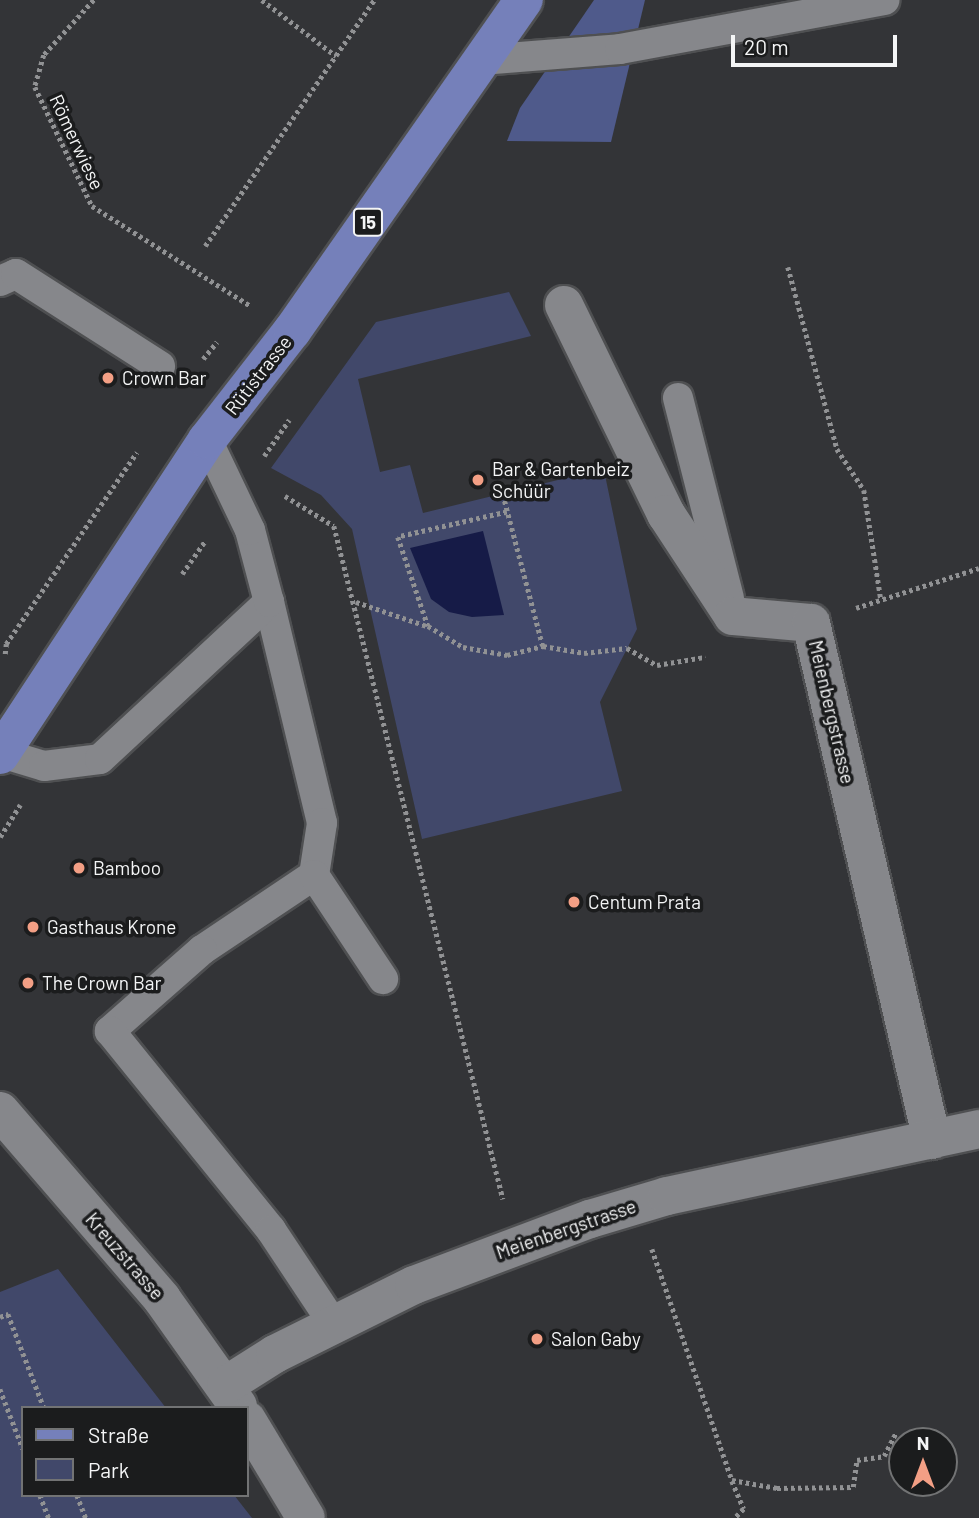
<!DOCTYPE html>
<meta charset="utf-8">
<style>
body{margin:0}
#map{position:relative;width:979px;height:1518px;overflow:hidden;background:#333437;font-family:Barlow,sans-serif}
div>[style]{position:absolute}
.green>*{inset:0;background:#41486a}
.forest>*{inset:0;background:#4f5a8b}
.water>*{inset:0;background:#161b47}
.path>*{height:4.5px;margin-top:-2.25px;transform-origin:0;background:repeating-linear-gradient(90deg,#919294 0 3.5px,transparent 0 7px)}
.roads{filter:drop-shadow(2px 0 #4f5052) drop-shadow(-2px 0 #4f5052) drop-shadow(0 2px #4f5052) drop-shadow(0 -2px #4f5052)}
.lane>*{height:30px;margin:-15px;padding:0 15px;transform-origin:15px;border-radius:15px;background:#86878b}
.street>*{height:38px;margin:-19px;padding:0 19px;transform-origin:19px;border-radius:19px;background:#86878b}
.primary>*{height:38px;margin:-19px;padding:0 19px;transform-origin:19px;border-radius:19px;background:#7580ba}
.dots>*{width:19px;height:19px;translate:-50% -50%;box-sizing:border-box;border:4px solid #1b1c1d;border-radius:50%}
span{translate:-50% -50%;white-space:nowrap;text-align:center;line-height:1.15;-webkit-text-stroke:7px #1b1c1d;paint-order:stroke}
.shield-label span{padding:2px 5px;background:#1b1c1d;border:2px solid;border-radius:5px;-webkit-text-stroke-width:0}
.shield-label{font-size:18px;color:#f4f5f6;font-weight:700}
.street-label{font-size:19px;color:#f4f5f6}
.poi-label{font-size:19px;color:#f4f5f6}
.left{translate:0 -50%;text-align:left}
.legend{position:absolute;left:21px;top:1406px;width:228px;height:91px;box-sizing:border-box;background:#1b1c1d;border:2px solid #727374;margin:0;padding:9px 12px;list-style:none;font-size:21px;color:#f4f5f6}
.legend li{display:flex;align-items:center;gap:14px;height:35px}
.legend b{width:35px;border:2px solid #727374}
.north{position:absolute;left:888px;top:1427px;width:70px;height:70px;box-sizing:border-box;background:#1b1c1d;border:2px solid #727374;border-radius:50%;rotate:0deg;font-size:19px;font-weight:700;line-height:28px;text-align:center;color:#f4f5f6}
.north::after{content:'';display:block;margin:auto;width:24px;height:32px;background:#f39f85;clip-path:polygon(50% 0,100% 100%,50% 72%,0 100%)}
.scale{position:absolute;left:731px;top:35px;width:166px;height:32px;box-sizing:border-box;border:4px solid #f4f5f6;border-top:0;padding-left:9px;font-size:21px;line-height:24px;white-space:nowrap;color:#f4f5f6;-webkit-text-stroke:5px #1b1c1d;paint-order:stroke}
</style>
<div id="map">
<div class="green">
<div style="clip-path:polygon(509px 292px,531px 336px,358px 379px,380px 472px,410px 465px,423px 513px,566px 478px,605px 475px,637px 629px,600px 702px,622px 791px,422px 839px,352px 529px,321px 495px,271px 468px,376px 322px)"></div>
<div style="clip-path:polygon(58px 1269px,166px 1408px,23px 1408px,23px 1495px,234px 1495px,252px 1518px,0 1518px,0 1292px)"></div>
</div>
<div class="forest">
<div style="clip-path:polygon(594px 0,645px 0,611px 142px,507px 141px,520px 108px)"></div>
</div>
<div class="water">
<div style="clip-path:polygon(483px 531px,504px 615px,472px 617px,449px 612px,431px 599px,410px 548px)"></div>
</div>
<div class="path">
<div style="left:94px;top:0;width:74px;rotate:132.3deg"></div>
<div style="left:44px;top:55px;width:33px;rotate:106deg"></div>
<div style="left:35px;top:87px;width:132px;rotate:64.4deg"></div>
<div style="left:92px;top:206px;width:186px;rotate:32.2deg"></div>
<div style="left:262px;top:0;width:93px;rotate:37.1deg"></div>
<div style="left:205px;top:246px;width:298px;rotate:-55.5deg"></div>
<div style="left:788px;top:267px;width:188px;rotate:74.9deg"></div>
<div style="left:837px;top:449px;width:49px;rotate:56.6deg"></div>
<div style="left:864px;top:490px;width:111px;rotate:81.2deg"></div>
<div style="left:203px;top:359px;width:22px;rotate:-51deg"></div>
<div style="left:264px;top:456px;width:44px;rotate:-55.2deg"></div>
<div style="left:503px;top:494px;width:157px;rotate:75.3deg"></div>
<div style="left:285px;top:496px;width:57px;rotate:31.5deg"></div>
<div style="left:334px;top:526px;width:694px;rotate:75.9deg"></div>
<div style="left:507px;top:512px;width:112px;rotate:167.1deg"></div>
<div style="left:398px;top:537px;width:94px;rotate:71.4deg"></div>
<div style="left:428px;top:626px;width:41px;rotate:31deg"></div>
<div style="left:463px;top:647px;width:45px;rotate:10.3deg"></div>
<div style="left:507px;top:655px;width:37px;rotate:-14deg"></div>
<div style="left:543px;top:646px;width:42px;rotate:9.7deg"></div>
<div style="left:584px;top:653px;width:43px;rotate:-6.6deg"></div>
<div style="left:627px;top:648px;width:34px;rotate:30deg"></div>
<div style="left:657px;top:665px;width:49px;rotate:-9.5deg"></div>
<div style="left:182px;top:574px;width:40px;rotate:-55.1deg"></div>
<div style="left:356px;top:602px;width:75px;rotate:18.7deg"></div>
<div style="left:856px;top:608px;width:129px;rotate:-18deg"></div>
<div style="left:5px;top:654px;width:10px;rotate:-84deg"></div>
<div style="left:6px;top:644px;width:232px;rotate:-55.7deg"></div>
<div style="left:0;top:837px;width:38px;rotate:-58deg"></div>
<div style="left:652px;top:1249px;width:244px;rotate:70.9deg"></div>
<div style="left:732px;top:1480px;width:46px;rotate:10.1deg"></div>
<div style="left:777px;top:1488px;width:76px;rotate:-0.8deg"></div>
<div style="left:853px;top:1487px;width:27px;rotate:-82deg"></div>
<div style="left:857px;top:1460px;width:27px;rotate:-8deg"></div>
<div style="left:884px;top:1456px;width:27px;rotate:-63deg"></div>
<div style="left:0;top:1317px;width:9px;rotate:-21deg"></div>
<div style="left:8px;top:1314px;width:101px;rotate:69deg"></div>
<div style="left:0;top:1389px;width:64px;rotate:69deg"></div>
<div style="left:732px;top:1481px;width:30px;rotate:67deg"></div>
<div style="left:744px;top:1509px;width:13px;rotate:135deg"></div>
<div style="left:40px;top:1495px;width:25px;rotate:69deg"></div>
<div style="left:77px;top:1495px;width:25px;rotate:69deg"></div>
</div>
<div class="roads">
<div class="lane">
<div style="left:481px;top:60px;width:139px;rotate:-4.5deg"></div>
<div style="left:620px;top:49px;width:269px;rotate:-10.5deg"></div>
<div style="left:0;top:281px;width:17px;rotate:-24deg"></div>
<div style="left:16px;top:274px;width:171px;rotate:32.6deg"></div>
<div style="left:678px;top:398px;width:206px;rotate:75.7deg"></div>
<div style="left:269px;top:602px;width:227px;rotate:76.5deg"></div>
<div style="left:322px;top:823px;width:53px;rotate:98.7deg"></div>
<div style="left:314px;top:875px;width:135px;rotate:146.2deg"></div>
<div style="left:202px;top:950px;width:123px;rotate:138.6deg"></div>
<div style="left:110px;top:1031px;width:256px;rotate:51deg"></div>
<div style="left:271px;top:1230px;width:114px;rotate:56.4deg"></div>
<div style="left:1px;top:753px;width:45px;rotate:16.8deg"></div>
<div style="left:44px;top:766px;width:56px;rotate:-7.1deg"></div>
<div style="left:100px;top:759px;width:231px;rotate:-42.9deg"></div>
<div style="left:269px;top:602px;width:74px;rotate:-104.8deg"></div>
<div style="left:250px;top:530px;width:100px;rotate:-115.5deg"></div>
<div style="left:314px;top:875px;width:125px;rotate:56.4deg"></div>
</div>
<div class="street">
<div style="left:564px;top:305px;width:233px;rotate:64deg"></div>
<div style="left:666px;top:514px;width:122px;rotate:56.7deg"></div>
<div style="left:733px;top:616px;width:78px;rotate:5.1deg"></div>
<div style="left:811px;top:623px;width:531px;rotate:76.83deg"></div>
<div style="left:0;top:1111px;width:248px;rotate:49.2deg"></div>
<div style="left:162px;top:1299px;width:131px;rotate:54.6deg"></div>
<div style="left:226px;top:1385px;width:58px;rotate:-32.3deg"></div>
<div style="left:275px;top:1354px;width:155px;rotate:-26.4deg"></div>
<div style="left:414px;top:1285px;width:188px;rotate:-20.6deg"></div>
<div style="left:590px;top:1219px;width:80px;rotate:-16.6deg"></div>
<div style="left:667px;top:1196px;width:319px;rotate:-12.1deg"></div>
<div style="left:247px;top:1420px;width:114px;rotate:59deg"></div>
</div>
<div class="primary">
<div style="left:0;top:755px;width:377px;rotate:-56.7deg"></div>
<div style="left:207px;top:440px;width:138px;rotate:-52.1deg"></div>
<div style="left:292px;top:331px;width:404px;rotate:-55deg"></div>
</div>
</div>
<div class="dots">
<div style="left:108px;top:378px;background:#f39f85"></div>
<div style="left:478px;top:480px;background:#f39f85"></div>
<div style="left:79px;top:868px;background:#f39f85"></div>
<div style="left:574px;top:902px;background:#f39f85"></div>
<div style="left:33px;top:927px;background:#f39f85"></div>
<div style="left:28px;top:983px;background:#f39f85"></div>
<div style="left:537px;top:1339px;background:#f39f85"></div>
</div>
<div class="shield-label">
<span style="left:368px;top:222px">15</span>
</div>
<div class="street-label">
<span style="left:77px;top:142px;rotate:65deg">Römerwiese</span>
<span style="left:258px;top:375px;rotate:-52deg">Rütistrasse</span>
<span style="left:832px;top:712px;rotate:77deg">Meienbergstrasse</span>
<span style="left:566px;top:1229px;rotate:-19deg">Meienbergstrasse</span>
<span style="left:125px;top:1256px;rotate:49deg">Kreuzstrasse</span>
</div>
<div class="poi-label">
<span class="left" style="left:122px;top:378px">Crown Bar</span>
<span class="left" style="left:492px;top:480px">Bar &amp; Gartenbeiz<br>Schüür</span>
<span class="left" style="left:93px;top:868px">Bamboo</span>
<span class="left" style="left:588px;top:902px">Centum Prata</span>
<span class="left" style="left:47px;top:927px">Gasthaus Krone</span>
<span class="left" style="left:42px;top:983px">The Crown Bar</span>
<span class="left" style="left:551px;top:1339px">Salon Gaby</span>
</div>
<ul class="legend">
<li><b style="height:9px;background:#7580ba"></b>Straße</li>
<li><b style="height:19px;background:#41486a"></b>Park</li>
</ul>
<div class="north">N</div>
<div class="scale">20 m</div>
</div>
